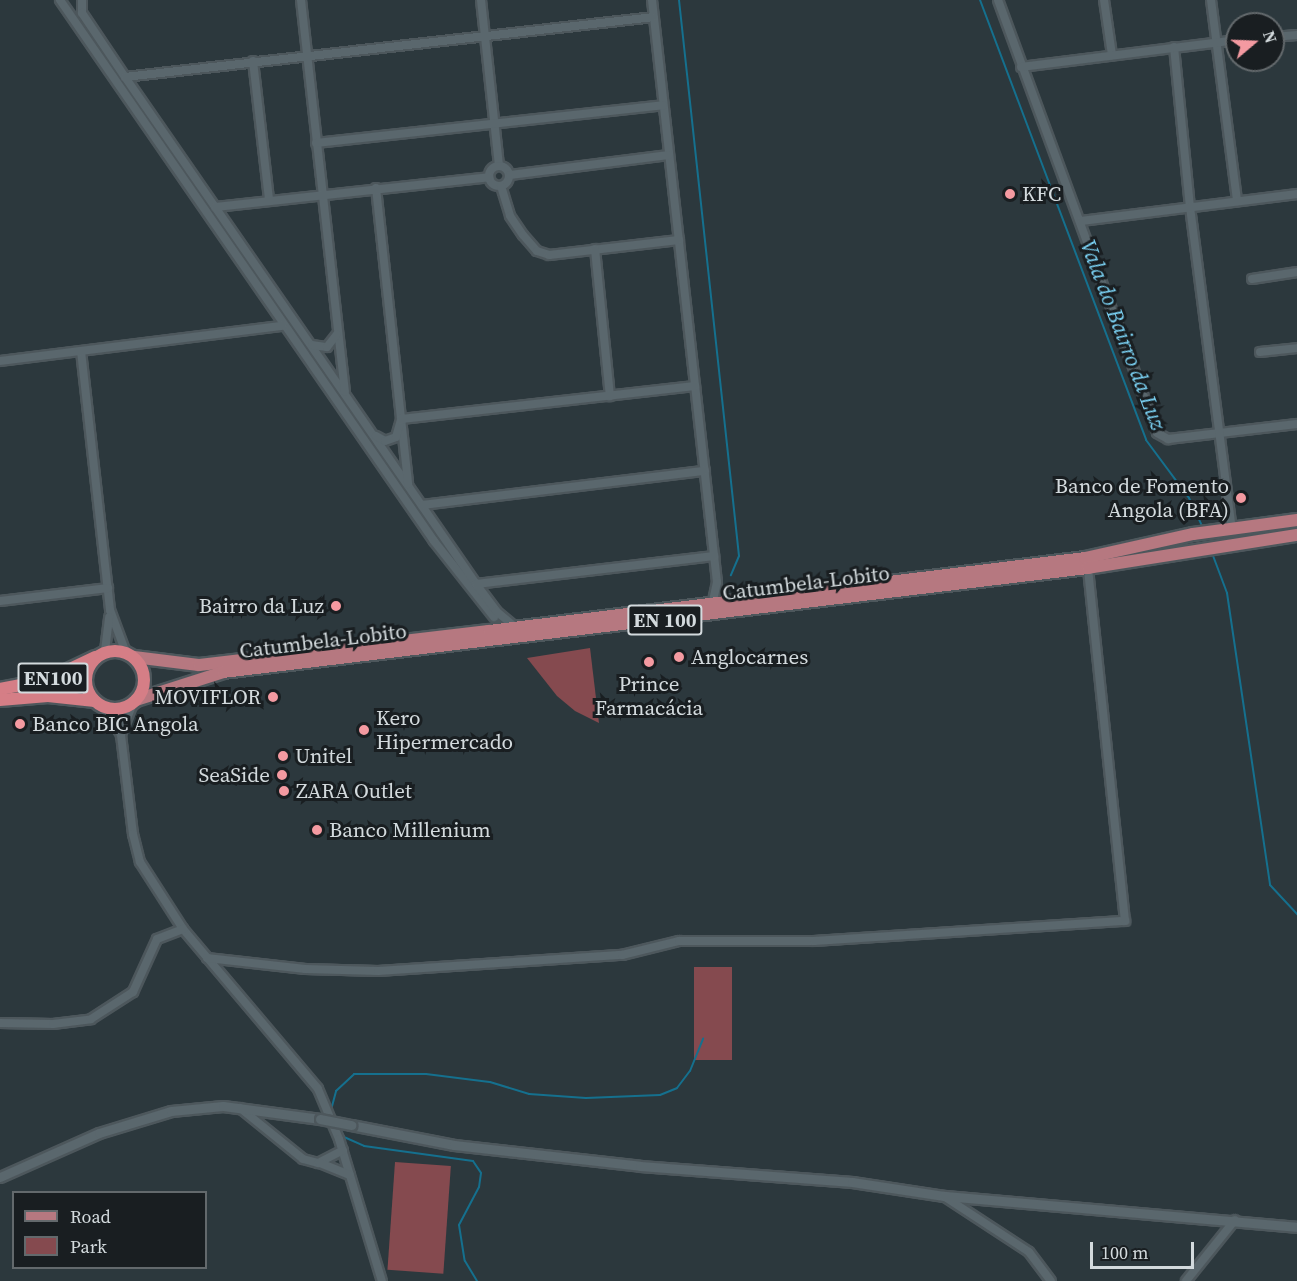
<!DOCTYPE html>
<meta charset="utf-8">
<style>
body{margin:0}
#map{position:relative;width:1297px;height:1281px;overflow:hidden;background:#2c383d;font-family:"Source Serif 4",serif}
div>[style]{position:absolute}
.green>*{inset:0;background:#854a4f;transform-origin:0 0}
.stream>*{height:2px;margin:-1px;padding:0 1px;transform-origin:1px;border-radius:1px;background:#15708e}
.roads{filter:drop-shadow(2px 0 #4d575c) drop-shadow(-2px 0 #4d575c) drop-shadow(0 2px #4d575c) drop-shadow(0 -2px #4d575c)}
.minor>*{height:8px;margin:-4px;padding:0 4px;transform-origin:4px;border-radius:4px;background:#5a676d}
.minor>.ring{margin:-4px;padding:0;box-sizing:content-box;background:none;border:8px solid #5a676d;border-radius:50%}
.tertiary>*{height:9px;margin:-4.5px;padding:0 4.5px;transform-origin:4.5px;border-radius:4.5px;background:#5a676d}
.primary>*{height:12px;margin:-6px;padding:0 6px;transform-origin:6px;border-radius:6px;background:#b67880}
.trunk>*{height:12px;margin:-6px;padding:0 6px;transform-origin:6px;border-radius:6px;background:#d57e86}
.trunk>.ring{margin:-6px;padding:0;box-sizing:content-box;background:none;border:12px solid #d57e86;border-radius:50%}
.bridges{filter:drop-shadow(2px 0 #4d575c) drop-shadow(-2px 0 #4d575c) drop-shadow(0 2px #4d575c) drop-shadow(0 -2px #4d575c)}
.tertiary-bridge>*{height:9px;margin:-4.5px;padding:0 4.5px;transform-origin:4.5px;border-radius:4.5px;background:#5a676d}
.dots>*{width:16px;height:16px;translate:-50% -50%;box-sizing:border-box;border:3px solid #191e21;border-radius:50%}
span{translate:-50% -50%;white-space:nowrap;text-align:center;line-height:1.15;-webkit-text-stroke:6px #191e21;paint-order:stroke}
.shield-label span{padding:2px 4px;background:#191e21;border:2px solid;border-radius:4px;-webkit-text-stroke-width:0}
.shield-label{font-size:20px;color:#d3dadd;font-weight:700}
.poi-label{font-size:21px;color:#d3dadd}
.left{translate:0 -50%;text-align:left}
.right{translate:-100% -50%;text-align:right}
.street-label{font-size:21px;color:#d3dadd}
.water-label{font-size:22px;color:#7bd2f4;font-style:italic}
.legend{position:absolute;left:12px;top:1191px;width:195px;height:78px;box-sizing:border-box;background:#191e21;border:2px solid #63696c;margin:0;padding:8px 10px;list-style:none;font-size:18px;color:#d3dadd}
.legend li{display:flex;align-items:center;gap:12px;height:30px}
.legend b{width:30px;border:2px solid #63696c}
.north{position:absolute;left:1225px;top:12px;width:60px;height:60px;box-sizing:border-box;background:#191e21;border:2px solid #63696c;border-radius:50%;rotate:71deg;font-size:16px;font-weight:700;line-height:24px;text-align:center;color:#d3dadd}
.north::after{content:'';display:block;margin:auto;width:21px;height:27px;background:#f49aa1;clip-path:polygon(50% 0,100% 100%,50% 72%,0 100%)}
.scale{position:absolute;left:1090px;top:1242px;width:104px;height:27px;box-sizing:border-box;border:3px solid #d3dadd;border-top:0;padding-left:8px;font-size:18px;line-height:21px;white-space:nowrap;color:#d3dadd;-webkit-text-stroke:4px #191e21;paint-order:stroke}
</style>
<div id="map">
<div class="green">
<div style="clip-path:polygon(590px 648px,599px 723px,575px 711px,557px 696px,527px 658px)"></div>
<div style="left:694px;top:967px;width:38px;height:93px"></div>
<div style="left:395px;top:1162px;width:56px;height:108px;rotate:4deg"></div>
</div>
<div class="stream">
<div style="left:679px;top:0;width:559px;rotate:83.84deg"></div>
<div style="left:739px;top:556px;width:21px;rotate:113deg"></div>
<div style="left:980px;top:0;width:470px;rotate:69.3deg"></div>
<div style="left:1146px;top:440px;width:72px;rotate:53.4deg"></div>
<div style="left:1189px;top:498px;width:33px;rotate:65deg"></div>
<div style="left:1212px;top:553px;width:43px;rotate:69.4deg"></div>
<div style="left:1227px;top:593px;width:295px;rotate:81.6deg"></div>
<div style="left:1270px;top:885px;width:40px;rotate:47deg"></div>
<div style="left:335px;top:1118px;width:9px;rotate:-117deg"></div>
<div style="left:331px;top:1110px;width:20px;rotate:-75deg"></div>
<div style="left:336px;top:1091px;width:25px;rotate:-43deg"></div>
<div style="left:354px;top:1074px;width:72px"></div>
<div style="left:426px;top:1074px;width:64px;rotate:7.1deg"></div>
<div style="left:490px;top:1082px;width:41px;rotate:17.1deg"></div>
<div style="left:529px;top:1094px;width:57px;rotate:4deg"></div>
<div style="left:586px;top:1098px;width:74px;rotate:-2.3deg"></div>
<div style="left:660px;top:1095px;width:18px;rotate:-22deg"></div>
<div style="left:677px;top:1088px;width:21px;rotate:-53deg"></div>
<div style="left:690px;top:1071px;width:35px;rotate:-68deg"></div>
<div style="left:338px;top:1125px;width:13px;rotate:63deg"></div>
<div style="left:344px;top:1137px;width:22px;rotate:24deg"></div>
<div style="left:364px;top:1146px;width:110px;rotate:7.8deg"></div>
<div style="left:473px;top:1161px;width:14px;rotate:56deg"></div>
<div style="left:481px;top:1173px;width:14px;rotate:98deg"></div>
<div style="left:479px;top:1187px;width:43px;rotate:117.8deg"></div>
<div style="left:459px;top:1225px;width:36px;rotate:81deg"></div>
<div style="left:465px;top:1261px;width:23px;rotate:59deg"></div>
</div>
<div class="roads">
<div class="minor">
<div style="left:60px;top:0;width:658px;rotate:55.34deg"></div>
<div style="left:434px;top:541px;width:97px;rotate:51.7deg"></div>
<div style="left:82px;top:0;width:13px;rotate:90deg"></div>
<div style="left:82px;top:13px;width:77px;rotate:56.1deg"></div>
<div style="left:125px;top:77px;width:617px;rotate:55.3deg"></div>
<div style="left:476px;top:584px;width:34px;rotate:53deg"></div>
<div style="left:496px;top:611px;width:23px;rotate:40deg"></div>
<div style="left:301px;top:0;width:394px;rotate:83.6deg"></div>
<div style="left:481px;top:0;width:167px;rotate:83.8deg"></div>
<div style="left:652px;top:0;width:586px;rotate:83.63deg"></div>
<div style="left:717px;top:582px;width:19px;rotate:102deg"></div>
<div style="left:998px;top:0;width:461px;rotate:69.8deg"></div>
<div style="left:1157px;top:433px;width:13px;rotate:29deg"></div>
<div style="left:1168px;top:439px;width:130px;rotate:-6.6deg"></div>
<div style="left:1104px;top:0;width:56px;rotate:81.7deg"></div>
<div style="left:1211px;top:0;width:203px;rotate:82.6deg"></div>
<div style="left:1273px;top:37px;width:24px;rotate:-5deg"></div>
<div style="left:1174px;top:47px;width:161px;rotate:84.3deg"></div>
<div style="left:1190px;top:207px;width:325px;rotate:82.6deg"></div>
<div style="left:253px;top:61px;width:140px;rotate:83.4deg"></div>
<div style="left:1021px;top:67px;width:218px;rotate:-7.1deg"></div>
<div style="left:125px;top:77px;width:532px;rotate:-6.47deg"></div>
<div style="left:316px;top:143px;width:349px;rotate:-6.2deg"></div>
<div class="ring" style="left:489px;top:166px;width:12px;height:12px"></div>
<div style="left:510px;top:175px;width:160px;rotate:-7.2deg"></div>
<div style="left:501px;top:186px;width:31px;rotate:73deg"></div>
<div style="left:510px;top:216px;width:23px;rotate:56deg"></div>
<div style="left:523px;top:235px;width:21px;rotate:49deg"></div>
<div style="left:537px;top:251px;width:13px;rotate:18deg"></div>
<div style="left:549px;top:255px;width:131px;rotate:-6.6deg"></div>
<div style="left:376px;top:188px;width:298px;rotate:83.8deg"></div>
<div style="left:215px;top:207px;width:276px;rotate:-6.2deg"></div>
<div style="left:1081px;top:221px;width:218px;rotate:-7.1deg"></div>
<div style="left:595px;top:249px;width:148px;rotate:84.2deg"></div>
<div style="left:1252px;top:279px;width:46px;rotate:-8.8deg"></div>
<div style="left:312px;top:345px;width:15px;rotate:8deg"></div>
<div style="left:327px;top:347px;width:16px;rotate:-52deg"></div>
<div style="left:81px;top:351px;width:261px;rotate:83.6deg"></div>
<div style="left:110px;top:610px;width:46px;rotate:69.6deg"></div>
<div style="left:1260px;top:352px;width:37px;rotate:-6deg"></div>
<div style="left:0;top:361px;width:285px;rotate:-7.1deg"></div>
<div style="left:376px;top:436px;width:10px;rotate:29deg"></div>
<div style="left:385px;top:441px;width:12px;rotate:-20deg"></div>
<div style="left:396px;top:437px;width:19px;rotate:-74deg"></div>
<div style="left:401px;top:419px;width:296px;rotate:-6.4deg"></div>
<div style="left:422px;top:505px;width:285px;rotate:-6.9deg"></div>
<div style="left:476px;top:584px;width:240px;rotate:-6.7deg"></div>
<div style="left:0;top:601px;width:109px;rotate:-6.9deg"></div>
<div style="left:105px;top:651px;width:34px;rotate:-83deg"></div>
<div style="left:133px;top:703px;width:34px;rotate:111deg"></div>
<div style="left:121px;top:735px;width:100px;rotate:83.1deg"></div>
<div style="left:133px;top:834px;width:29px;rotate:76deg"></div>
<div style="left:140px;top:862px;width:80px;rotate:57.3deg"></div>
<div style="left:183px;top:929px;width:209px;rotate:49.8deg"></div>
<div style="left:318px;top:1089px;width:54px;rotate:67.2deg"></div>
<div style="left:339px;top:1139px;width:148px;rotate:73.2deg"></div>
<div style="left:102px;top:706px;width:34px;rotate:56deg"></div>
<div style="left:207px;top:958px;width:99px;rotate:6.4deg"></div>
<div style="left:305px;top:969px;width:73px;rotate:1.6deg"></div>
<div style="left:378px;top:971px;width:245px;rotate:-3.8deg"></div>
<div style="left:622px;top:955px;width:59px;rotate:-13.8deg"></div>
<div style="left:679px;top:941px;width:135px"></div>
<div style="left:814px;top:941px;width:312px;rotate:-3.7deg"></div>
<div style="left:1125px;top:921px;width:355px;rotate:-96deg"></div>
<div style="left:0;top:1023px;width:53px;rotate:1.1deg"></div>
<div style="left:53px;top:1024px;width:38px;rotate:-7deg"></div>
<div style="left:91px;top:1019px;width:50px;rotate:-32.7deg"></div>
<div style="left:133px;top:992px;width:58px;rotate:-65.6deg"></div>
<div style="left:157px;top:939px;width:28px;rotate:-21deg"></div>
<div style="left:240px;top:1108px;width:81px;rotate:39deg"></div>
<div style="left:303px;top:1159px;width:16px;rotate:15deg"></div>
<div style="left:318px;top:1163px;width:28px;rotate:-27deg"></div>
<div style="left:320px;top:1163px;width:32px;rotate:22deg"></div>
<div style="left:945px;top:1197px;width:100px;rotate:33.2deg"></div>
<div style="left:1029px;top:1252px;width:36px;rotate:53deg"></div>
<div style="left:1186px;top:1281px;width:78px;rotate:-51.2deg"></div>
</div>
<div class="tertiary">
<div style="left:351px;top:1125px;width:105px;rotate:11deg"></div>
<div style="left:454px;top:1145px;width:187px;rotate:6.4deg"></div>
<div style="left:640px;top:1166px;width:213px;rotate:4.3deg"></div>
<div style="left:852px;top:1182px;width:93px;rotate:8.7deg"></div>
<div style="left:944px;top:1196px;width:354px;rotate:5deg"></div>
<div style="left:0;top:1177px;width:108px;rotate:-24deg"></div>
<div style="left:99px;top:1133px;width:75px;rotate:-17deg"></div>
<div style="left:171px;top:1111px;width:52px;rotate:-5.5deg"></div>
<div style="left:223px;top:1106px;width:98px;rotate:7.6deg"></div>
</div>
<div class="primary">
<div style="left:134px;top:657px;width:65px;rotate:7deg"></div>
<div style="left:199px;top:665px;width:292px;rotate:-6.7deg"></div>
<div style="left:489px;top:631px;width:600px;rotate:-6.98deg"></div>
<div style="left:1085px;top:558px;width:111px;rotate:-12.5deg"></div>
<div style="left:1193px;top:534px;width:105px;rotate:-7.7deg"></div>
<div style="left:136px;top:700px;width:91px;rotate:-17.8deg"></div>
<div style="left:223px;top:672px;width:871px;rotate:-6.86deg"></div>
<div style="left:1088px;top:568px;width:212px;rotate:-9deg"></div>
</div>
<div class="trunk">
<div class="ring" style="left:86px;top:651px;width:46px;height:46px"></div>
<div style="left:0;top:689px;width:48px;rotate:-10.8deg"></div>
<div style="left:47px;top:680px;width:53px;rotate:-25.6deg"></div>
<div style="left:0;top:700px;width:48px;rotate:-4.8deg"></div>
<div style="left:48px;top:696px;width:47px;rotate:6.1deg"></div>
</div>
</div>
<div class="bridges">
<div class="tertiary-bridge">
<div style="left:320px;top:1119px;width:32px;rotate:11deg"></div>
</div>
</div>
<div class="dots">
<div style="left:1010px;top:194px;background:#f49aa1"></div>
<div style="left:1241px;top:498px;background:#f49aa1"></div>
<div style="left:336px;top:606px;background:#f49aa1"></div>
<div style="left:679px;top:657px;background:#f49aa1"></div>
<div style="left:649px;top:662px;background:#f49aa1"></div>
<div style="left:273px;top:697px;background:#f49aa1"></div>
<div style="left:20px;top:724px;background:#f49aa1"></div>
<div style="left:364px;top:730px;background:#f49aa1"></div>
<div style="left:283px;top:756px;background:#f49aa1"></div>
<div style="left:282px;top:775px;background:#f49aa1"></div>
<div style="left:284px;top:791px;background:#f49aa1"></div>
<div style="left:317px;top:830px;background:#f49aa1"></div>
</div>
<div class="shield-label">
<span style="left:665px;top:620px">EN 100</span>
<span style="left:53px;top:678px">EN100</span>
</div>
<div class="poi-label">
<span class="left" style="left:1022px;top:194px">KFC</span>
<span class="right" style="left:1229px;top:498px">Banco de Fomento<br>Angola (BFA)</span>
<span class="right" style="left:324px;top:606px">Bairro da Luz</span>
<span class="left" style="left:691px;top:657px">Anglocarnes</span>
<span style="left:649px;top:696px">Prince<br>Farmacácia</span>
<span class="right" style="left:261px;top:697px">MOVIFLOR</span>
<span class="left" style="left:376px;top:730px">Kero<br>Hipermercado</span>
<span class="left" style="left:32px;top:724px">Banco BIC Angola</span>
<span class="left" style="left:295px;top:756px">Unitel</span>
<span class="right" style="left:270px;top:775px">SeaSide</span>
<span class="left" style="left:296px;top:791px">ZARA Outlet</span>
<span class="left" style="left:329px;top:830px">Banco Millenium</span>
</div>
<div class="street-label">
<span style="left:806px;top:583px;rotate:-7deg">Catumbela-Lobito</span>
<span style="left:323px;top:641px;rotate:-7deg">Catumbela-Lobito</span>
</div>
<div class="water-label">
<span style="left:1123px;top:335px;rotate:69deg">Vala do Bairro da Luz</span>
</div>
<ul class="legend">
<li><b style="height:8px;background:#b67880"></b>Road</li>
<li><b style="height:16px;background:#854a4f"></b>Park</li>
</ul>
<div class="north">N</div>
<div class="scale">100 m</div>
</div>
